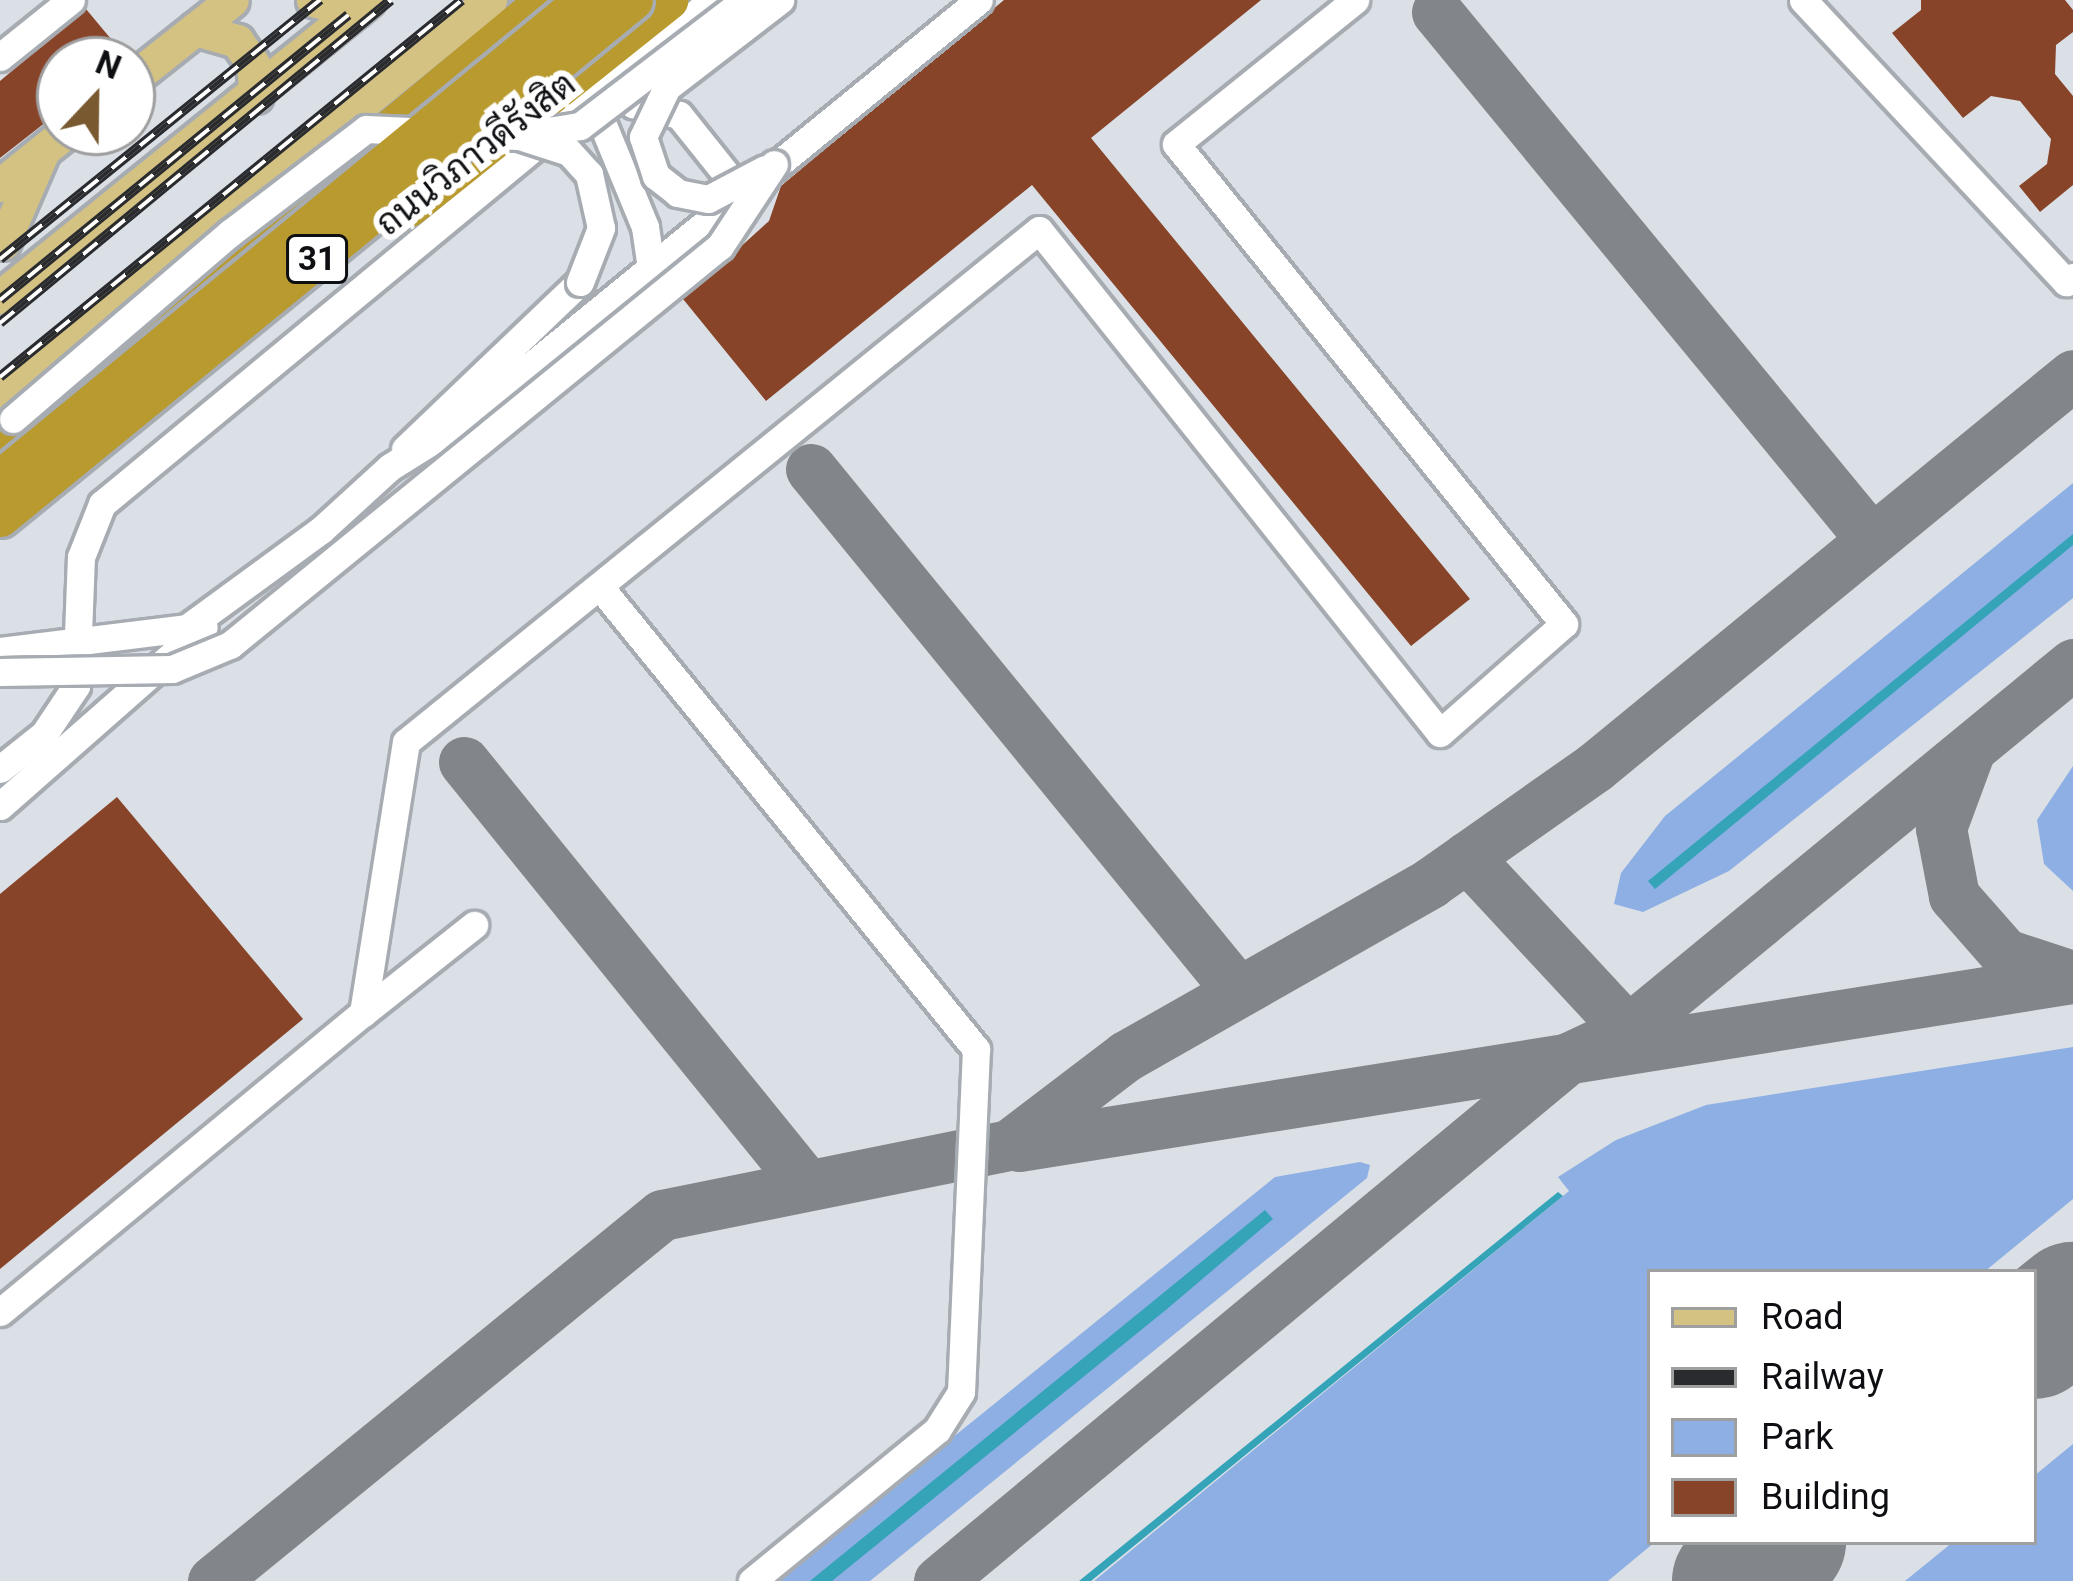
<!DOCTYPE html>
<meta charset="utf-8">
<style>
body{margin:0}
#map{position:relative;width:2073px;height:1581px;overflow:hidden;background:#dbe0e7;font-family:Roboto,Sarabun,sans-serif}
div>[style]{position:absolute}
.green>*{inset:0;background:#8eafe3}
.water>*{inset:0;background:#35a3b8}
.taxiway>*{height:51px;margin:-25.5px;padding:0 25.5px;transform-origin:25.5px;border-radius:25.5px;background:#82868b}
.runway>*{height:126px;margin:-63px;padding:0 63px;transform-origin:63px;border-radius:63px;background:#82868b}
.building>*{inset:0;background:#884428}
.roads{filter:drop-shadow(3px 0 #a7acb2) drop-shadow(-3px 0 #a7acb2) drop-shadow(0 3px #a7acb2) drop-shadow(0 -3px #a7acb2)}
.minor>*{height:27px;margin:-13.5px;padding:0 13.5px;transform-origin:13.5px;border-radius:13.5px;background:#fff}
.major>*{height:33px;margin:-16.5px;padding:0 16.5px;transform-origin:16.5px;border-radius:16.5px;background:#d4c282}
.highway>*{height:39px;margin:-19.5px;padding:0 19.5px;transform-origin:19.5px;border-radius:19.5px;background:#b89a2f}
.rail>*{height:10px;margin-top:-5px;transform-origin:0;background:repeating-linear-gradient(90deg,#fff 0 18px,#2a2b2f 0 36px);box-sizing:border-box;border-block:3px solid #2a2b2f}
.bridges{filter:drop-shadow(3px 0 #a7acb2) drop-shadow(-3px 0 #a7acb2) drop-shadow(0 3px #a7acb2) drop-shadow(0 -3px #a7acb2)}
.minor-bridge>*{height:27px;margin:-13.5px;padding:0 13.5px;transform-origin:13.5px;border-radius:13.5px;background:#fff}
.highway-bridge>*{height:39px;margin:-19.5px;padding:0 19.5px;transform-origin:19.5px;border-radius:19.5px;background:#b89a2f}
span{translate:-50% -50%;white-space:nowrap;text-align:center;line-height:1.15;-webkit-text-stroke:12px #fff;paint-order:stroke}
.shield-label span{padding:3px 9px;background:#fff;border:3px solid;border-radius:9px;-webkit-text-stroke-width:0}
.shield-label{font-size:33px;color:#0e0f12;font-weight:700}
.street-label{font-size:36px;color:#0e0f12}
.legend{position:absolute;left:1647px;top:1269px;width:390px;height:276px;box-sizing:border-box;background:#fff;border:3px solid #9f9fa0;margin:0;padding:15px 21px;list-style:none;font-size:36px;color:#0e0f12}
.legend li{display:flex;align-items:center;gap:24px;height:60px}
.legend b{width:60px;border:3px solid #9f9fa0}
.north{position:absolute;left:36px;top:36px;width:120px;height:120px;box-sizing:border-box;background:#fff;border:3px solid #9f9fa0;border-radius:50%;rotate:22deg;font-size:33px;font-weight:700;line-height:48px;text-align:center;color:#0e0f12}
.north::after{content:'';display:block;margin:auto;width:42px;height:54px;background:#79592f;clip-path:polygon(50% 0,100% 100%,50% 72%,0 100%)}
</style>
<div id="map">
<div class="green">
<div style="clip-path:polygon(2073px 483px,2073px 598px,1729px 871px,1643px 912px,1614px 904px,1621px 873px,1665px 816px)"></div>
<div style="clip-path:polygon(2073px 766px,2073px 891px,2044px 864px,2037px 820px)"></div>
<div style="clip-path:polygon(2073px 1047px,2073px 1199px,1984px 1272px,1650px 1272px,1655px 1542px,1608px 1581px,1094px 1581px,1569px 1191px,1558px 1177px,1616px 1140px,1706px 1105px)"></div>
<div style="clip-path:polygon(1360px 1162px,1370px 1165px,1367px 1178px,870px 1581px,775px 1581px,1275px 1177px)"></div>
<div style="clip-path:polygon(2073px 1444px,2073px 1581px,1905px 1581px,1953px 1542px,2034px 1542px,2034px 1476px)"></div>
</div>
<div class="water">
<div style="clip-path:polygon(2073px 534px,2073px 545px,1655px 889px,1648px 881px)"></div>
<div style="clip-path:polygon(1558px 1192px,1563px 1196px,1091px 1581px,1079px 1581px)"></div>
<div style="clip-path:polygon(1265px 1210px,1273px 1219px,1167px 1309px,832px 1581px,810px 1581px)"></div>
</div>
<div class="taxiway">
<div style="left:1437px;top:12px;width:683px;rotate:50.53deg"></div>
<div style="left:811px;top:469px;width:673px;rotate:50.73deg"></div>
<div style="left:1968px;top:755px;width:78px;rotate:110.3deg"></div>
<div style="left:1941px;top:828px;width:69px;rotate:79.2deg"></div>
<div style="left:1954px;top:896px;width:77px;rotate:48.7deg"></div>
<div style="left:2005px;top:954px;width:64px;rotate:18.2deg"></div>
<div style="left:464px;top:762px;width:543px;rotate:50.98deg"></div>
<div style="left:1467px;top:857px;width:236px;rotate:47.1deg"></div>
<div style="left:1019px;top:1146px;width:1067px;rotate:-9.06deg"></div>
<div style="left:213px;top:1581px;width:579px;rotate:-39.19deg"></div>
<div style="left:662px;top:1215px;width:354px;rotate:-11.4deg"></div>
<div style="left:1009px;top:1145px;width:147px;rotate:-37.3deg"></div>
<div style="left:1126px;top:1056px;width:350px;rotate:-29.6deg"></div>
<div style="left:1430px;top:883px;width:202px;rotate:-35.1deg"></div>
<div style="left:1595px;top:767px;width:618px;rotate:-39.35deg"></div>
<div style="left:939px;top:1581px;width:820px;rotate:-39.71deg"></div>
<div style="left:1570px;top:1057px;width:64px;rotate:-25deg"></div>
<div style="left:1628px;top:1030px;width:576px;rotate:-39.44deg"></div>
</div>
<div class="runway">
<div style="left:2034px;top:1336px;width:50px;rotate:-38.5deg"></div>
<div style="left:1735px;top:1581px;width:62px;rotate:-39.1deg"></div>
</div>
<div class="building">
<div style="clip-path:polygon(1004px 0,1261px 0,1091px 138px,1470px 599px,1411px 646px,1032px 185px,766px 401px,683px 299px,769px 221px,781px 186px)"></div>
<div style="clip-path:polygon(1921px 0,2065px 0,2073px 10px,2073px 32px,2056px 45px,2055px 74px,2073px 96px,2073px 185px,2040px 212px,2019px 186px,2047px 164px,2051px 139px,2020px 101px,1991px 96px,1963px 118px,1892px 33px,1921px 10px)"></div>
<div style="clip-path:polygon(86px 9px,126px 57px,90px 60px,82px 51px,60px 60px,60px 111px,0 158px,0 81px)"></div>
<div style="clip-path:polygon(117px 797px,303px 1019px,0 1269px,0 894px)"></div>
</div>
<div class="roads">
<div class="minor">
<div style="left:1803px;top:0;width:386px;rotate:47deg"></div>
<div style="left:2066px;top:282px;width:9px;rotate:-36deg"></div>
<div style="left:0;top:57px;width:91px;rotate:-38.8deg"></div>
<div style="left:610px;top:81px;width:33px;rotate:45deg"></div>
<div style="left:633px;top:104px;width:47px;rotate:13.4deg"></div>
<div style="left:679px;top:115px;width:101px;rotate:51.4deg"></div>
<div style="left:589px;top:91px;width:147px;rotate:67.6deg"></div>
<div style="left:645px;top:227px;width:41px;rotate:81.7deg"></div>
<div style="left:405px;top:449px;width:242px;rotate:-43.7deg"></div>
<div style="left:600px;top:587px;width:596px;rotate:50.86deg"></div>
<div style="left:976px;top:1049px;width:343px;rotate:92.5deg"></div>
<div style="left:961px;top:1392px;width:45px;rotate:122.3deg"></div>
<div style="left:937px;top:1430px;width:239px;rotate:140.8deg"></div>
<div style="left:0;top:651px;width:188px;rotate:-7deg"></div>
<div style="left:187px;top:628px;width:166px;rotate:-36.2deg"></div>
<div style="left:321px;top:530px;width:93px;rotate:-42.4deg"></div>
<div style="left:390px;top:467px;width:85px;rotate:-32deg"></div>
<div style="left:462px;top:422px;width:667px;rotate:-39.22deg"></div>
<div style="left:0;top:769px;width:56px;rotate:-38.5deg"></div>
<div style="left:44px;top:734px;width:58px;rotate:-56.3deg"></div>
<div style="left:76px;top:686px;width:129px;rotate:-87.8deg"></div>
<div style="left:81px;top:557px;width:57px;rotate:-68.4deg"></div>
<div style="left:102px;top:504px;width:791px;rotate:-39.56deg"></div>
<div style="left:0;top:806px;width:271px;rotate:-41.3deg"></div>
<div style="left:363px;top:1013px;width:142px;rotate:-38.4deg"></div>
<div style="left:0;top:1312px;width:470px;rotate:-39.5deg"></div>
<div style="left:363px;top:1013px;width:274px;rotate:-81deg"></div>
<div style="left:406px;top:742px;width:814px;rotate:-38.97deg"></div>
<div style="left:1039px;top:230px;width:643px;rotate:51.44deg"></div>
<div style="left:1440px;top:733px;width:165px;rotate:-41.3deg"></div>
<div style="left:1564px;top:624px;width:617px;rotate:-128.95deg"></div>
<div style="left:1176px;top:144px;width:230px;rotate:-38.8deg"></div>
</div>
<div class="major">
<div style="left:313px;top:0;width:43px;rotate:14.7deg"></div>
<div style="left:195px;top:29px;width:44px;rotate:15.9deg"></div>
<div style="left:237px;top:41px;width:28px;rotate:55deg"></div>
<div style="left:253px;top:64px;width:32px;rotate:85deg"></div>
<div style="left:132px;top:79px;width:127px;rotate:-38.3deg"></div>
<div style="left:0;top:185px;width:85px;rotate:-38.8deg"></div>
<div style="left:3px;top:243px;width:100px;rotate:-66.5deg"></div>
<div style="left:0;top:297px;width:473px;rotate:-38.9deg"></div>
<div style="left:0;top:396px;width:630px;rotate:-38.94deg"></div>
</div>
<div class="highway">
<div style="left:409px;top:207px;width:332px;rotate:-38.6deg"></div>
<div style="left:0;top:452px;width:708px;rotate:-39.67deg"></div>
</div>
</div>
<div class="rail">
<div style="left:0;top:259px;width:412px;rotate:-39deg"></div>
<div style="left:0;top:300px;width:450px;rotate:-39.3deg"></div>
<div style="left:0;top:323px;width:507px;rotate:-39.56deg"></div>
<div style="left:0;top:377px;width:596px;rotate:-39.22deg"></div>
</div>
<div class="bridges">
<div class="minor-bridge">
<div style="left:522px;top:137px;width:49px;rotate:17.7deg"></div>
<div style="left:569px;top:152px;width:30px;rotate:48deg"></div>
<div style="left:589px;top:174px;width:55px;rotate:77.5deg"></div>
<div style="left:601px;top:228px;width:58px;rotate:111.3deg"></div>
<div style="left:765px;top:169px;width:64px;rotate:152.2deg"></div>
<div style="left:708px;top:199px;width:31px;rotate:-169deg"></div>
<div style="left:678px;top:193px;width:28px;rotate:-142deg"></div>
<div style="left:656px;top:176px;width:41px;rotate:-108.4deg"></div>
<div style="left:643px;top:137px;width:55px;rotate:-64.4deg"></div>
<div style="left:667px;top:87px;width:143px;rotate:-37.6deg"></div>
<div style="left:13px;top:419px;width:286px;rotate:-40.6deg"></div>
<div style="left:230px;top:233px;width:171px;rotate:-37.4deg"></div>
<div style="left:366px;top:129px;width:152px;rotate:2.6deg"></div>
<div style="left:518px;top:136px;width:63px;rotate:-9.2deg"></div>
<div style="left:580px;top:126px;width:208px;rotate:-37.4deg"></div>
<div style="left:0;top:672px;width:172px;rotate:-1deg"></div>
<div style="left:172px;top:669px;width:63px;rotate:-22.5deg"></div>
<div style="left:230px;top:645px;width:632px;rotate:-39.16deg"></div>
<div style="left:720px;top:246px;width:98px;rotate:-56.6deg"></div>
</div>
<div class="highway-bridge">
<div style="left:0;top:479px;width:755px;rotate:-39.36deg"></div>
<div style="left:0;top:517px;width:817px;rotate:-39.24deg"></div>
</div>
</div>
<div class="shield-label">
<span style="left:317px;top:259px">31</span>
</div>
<div class="street-label">
<span style="left:476px;top:154px;rotate:-38deg">ถนนวิภาวดีรังสิต</span>
</div>
<ul class="legend">
<li><b style="height:15px;background:#d4c282"></b>Road</li>
<li><b style="height:15px;background:#2a2b2f"></b>Railway</li>
<li><b style="height:33px;background:#8eafe3"></b>Park</li>
<li><b style="height:33px;background:#884428"></b>Building</li>
</ul>
<div class="north">N</div>
</div>
